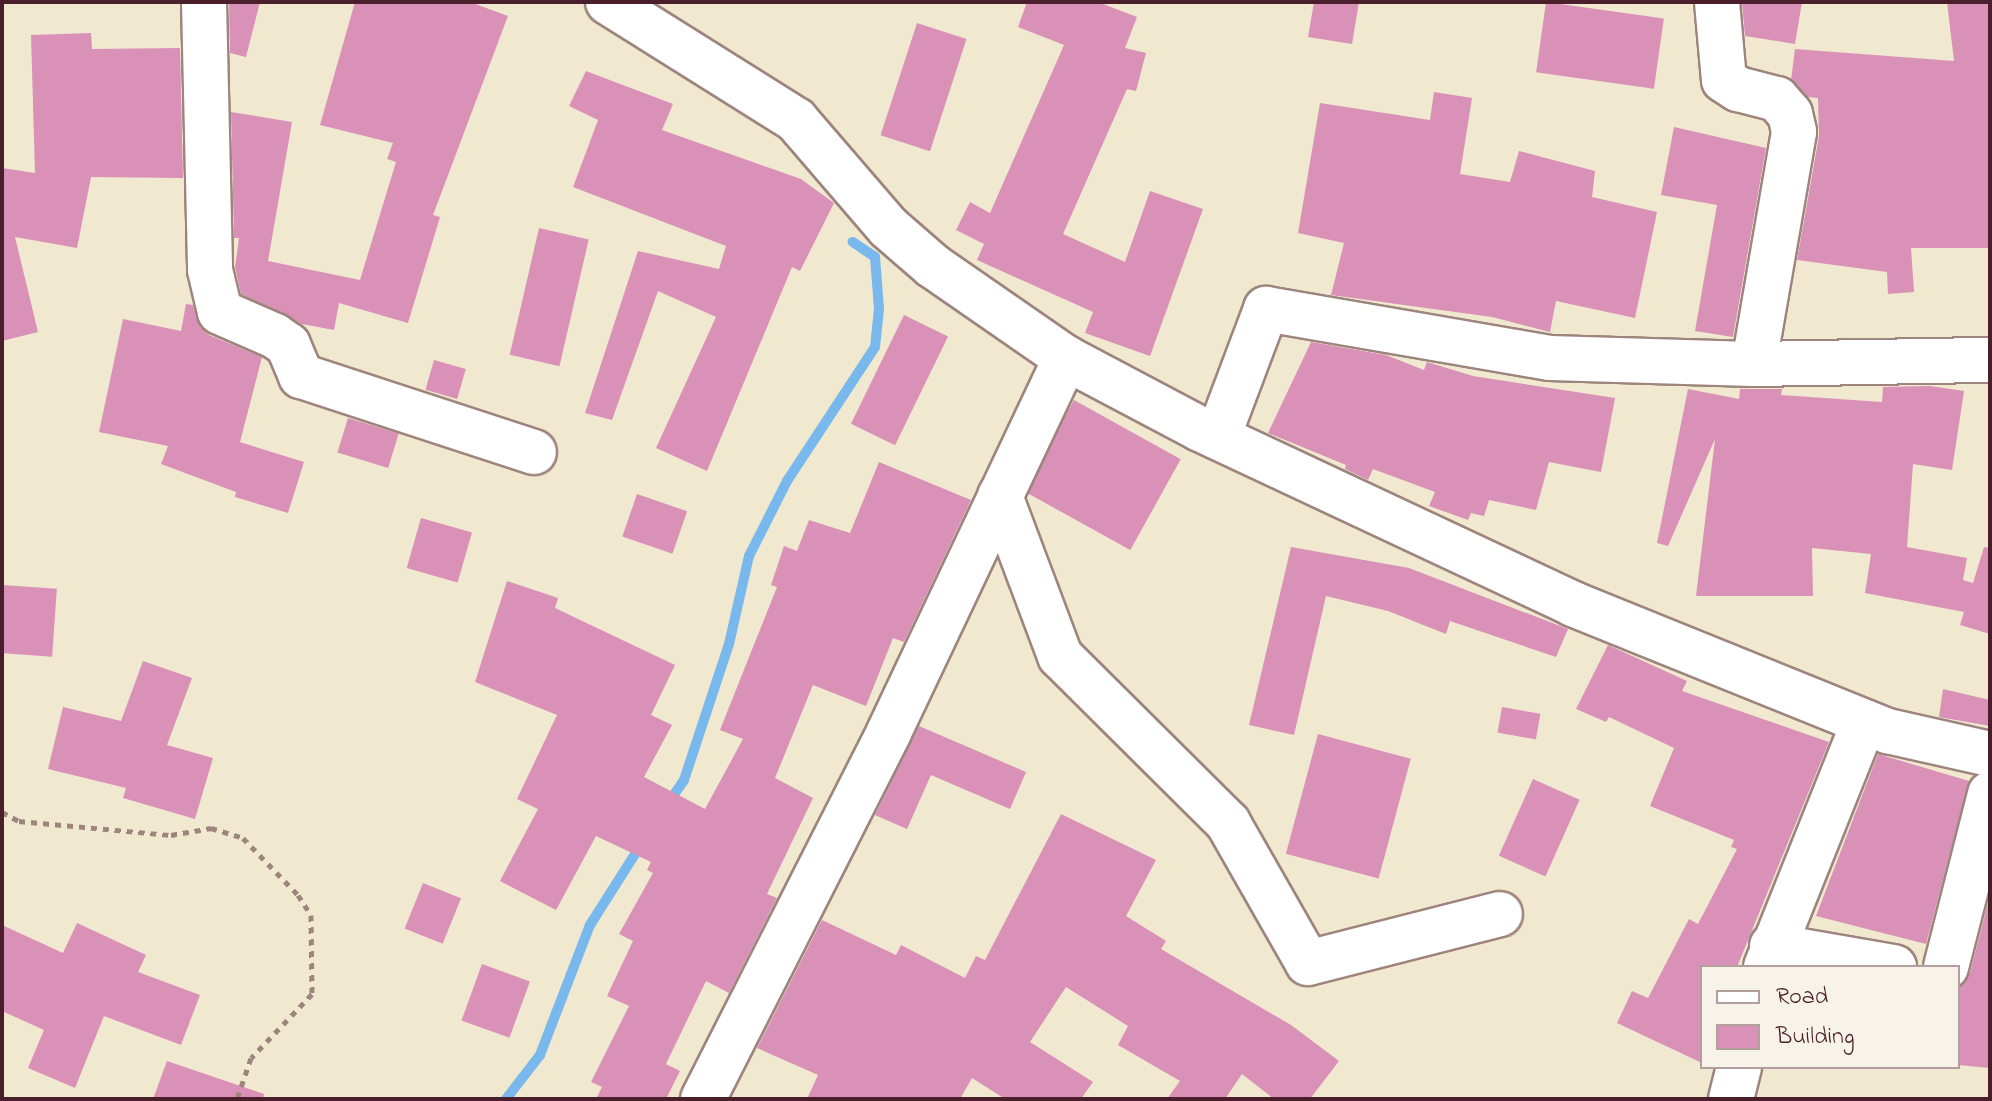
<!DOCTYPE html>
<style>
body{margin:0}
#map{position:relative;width:1992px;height:1101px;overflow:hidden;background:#f0e8cf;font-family:"Indie Flower",sans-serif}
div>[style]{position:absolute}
.stream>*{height:10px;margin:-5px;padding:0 5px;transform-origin:5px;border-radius:5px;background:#78b8ec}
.building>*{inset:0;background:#da91b8;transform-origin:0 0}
.path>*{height:5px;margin-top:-2.5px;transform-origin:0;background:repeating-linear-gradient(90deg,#9d847d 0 6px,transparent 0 12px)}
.roads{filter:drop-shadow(2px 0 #9d847d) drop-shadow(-2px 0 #9d847d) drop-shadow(0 2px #9d847d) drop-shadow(0 -2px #9d847d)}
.minor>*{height:44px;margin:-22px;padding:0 22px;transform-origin:22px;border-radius:22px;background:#fff}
span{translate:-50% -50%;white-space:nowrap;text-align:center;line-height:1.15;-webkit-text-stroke:7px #f7f3e8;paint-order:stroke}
.frame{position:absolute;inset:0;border:4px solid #4a1f2b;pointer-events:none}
.legend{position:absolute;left:1700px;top:965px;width:260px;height:104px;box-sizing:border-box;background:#f7f3e8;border:2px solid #b29e9c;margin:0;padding:10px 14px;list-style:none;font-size:24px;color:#4a1f2b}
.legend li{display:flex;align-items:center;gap:16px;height:40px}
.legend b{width:40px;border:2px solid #b29e9c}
</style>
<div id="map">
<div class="stream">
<div style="left:668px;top:803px;width:28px;rotate:-55deg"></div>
<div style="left:684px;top:780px;width:143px;rotate:-71.7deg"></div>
<div style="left:729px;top:644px;width:90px;rotate:-77.2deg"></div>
<div style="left:749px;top:556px;width:84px;rotate:-63.1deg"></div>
<div style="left:787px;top:481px;width:160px;rotate:-56.7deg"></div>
<div style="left:875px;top:347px;width:38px;rotate:-84deg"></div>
<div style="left:879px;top:309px;width:52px;rotate:-94.4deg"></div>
<div style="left:875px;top:257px;width:27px;rotate:-146deg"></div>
<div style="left:506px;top:1099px;width:56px;rotate:-52.3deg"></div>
<div style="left:540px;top:1055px;width:139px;rotate:-69deg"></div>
<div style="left:590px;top:925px;width:97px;rotate:-57.6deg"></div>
</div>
<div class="building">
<div style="clip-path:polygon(229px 2px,260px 2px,246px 57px,230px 53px)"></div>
<div style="clip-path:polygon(355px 2px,470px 2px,508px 16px,433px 215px,440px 217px,408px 323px,339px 303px,334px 330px,302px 324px,241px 294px,235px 267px,239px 238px,234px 238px,231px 112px,292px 122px,268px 261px,360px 280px,396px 162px,387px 159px,393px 143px,320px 125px)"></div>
<div style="clip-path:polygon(1027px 2px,1098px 2px,1137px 17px,1125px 48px,1146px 53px,1136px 91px,1127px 89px,1063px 234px,1125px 262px,1150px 191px,1203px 209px,1150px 356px,1085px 333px,1093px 312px,977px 260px,984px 244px,956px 230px,970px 202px,990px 213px,1064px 45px,1018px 27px)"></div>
<div style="clip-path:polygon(1314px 2px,1359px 2px,1352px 44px,1308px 37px)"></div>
<div style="left:1546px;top:2px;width:119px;height:71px;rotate:8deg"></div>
<div style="clip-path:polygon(1742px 2px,1802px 2px,1795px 44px,1745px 36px)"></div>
<div style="clip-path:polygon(1947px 2px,1990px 2px,1990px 248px,1911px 248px,1914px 292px,1888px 294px,1887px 272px,1797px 260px,1819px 136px,1818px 98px,1808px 97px,1791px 80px,1795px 49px,1954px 61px)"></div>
<div style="left:917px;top:23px;width:52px;height:118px;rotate:18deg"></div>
<div style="clip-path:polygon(91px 33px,92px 49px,180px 48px,183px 178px,91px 177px,77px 248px,15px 237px,38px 332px,2px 341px,2px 168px,35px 173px,31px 35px)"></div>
<div style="clip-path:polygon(586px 71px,673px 104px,662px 130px,801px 179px,834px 203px,800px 271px,792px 267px,707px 471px,656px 448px,716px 317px,658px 291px,612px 420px,585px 413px,638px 251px,719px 269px,726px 246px,573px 187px,598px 120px,569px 106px)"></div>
<div style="clip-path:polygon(1434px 92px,1472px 98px,1460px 174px,1510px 182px,1519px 151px,1595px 171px,1592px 197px,1657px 212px,1635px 318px,1556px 301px,1550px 332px,1492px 317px,1331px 295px,1344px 243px,1298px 233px,1320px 103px,1430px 120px)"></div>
<div style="clip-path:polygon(1674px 127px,1766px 148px,1733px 337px,1695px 331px,1717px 205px,1661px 195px)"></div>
<div style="left:539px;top:228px;width:51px;height:130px;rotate:13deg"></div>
<div style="clip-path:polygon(186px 304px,193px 305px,200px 327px,209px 335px,262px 357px,240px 442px,304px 462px,288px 513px,235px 497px,236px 492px,161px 464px,168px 446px,99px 432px,123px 319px,181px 331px)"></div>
<div style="left:904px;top:315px;width:49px;height:121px;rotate:26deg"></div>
<div style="clip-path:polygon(1311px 342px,1386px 355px,1424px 370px,1427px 362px,1473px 376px,1615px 398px,1601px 472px,1549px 462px,1536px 510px,1489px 500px,1484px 516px,1471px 513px,1468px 520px,1429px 506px,1435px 492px,1373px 469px,1368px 480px,1345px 469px,1346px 465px,1268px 433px)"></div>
<div style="left:434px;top:360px;width:33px;height:31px;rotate:16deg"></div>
<div style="clip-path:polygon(1930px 386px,1964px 391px,1952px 470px,1913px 464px,1907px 547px,1967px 558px,1963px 580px,1973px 583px,1984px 547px,1990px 548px,1990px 634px,1960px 625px,1964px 612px,1865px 593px,1871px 554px,1812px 548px,1813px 596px,1696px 596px,1715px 439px,1668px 546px,1657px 543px,1688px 389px,1739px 399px,1740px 389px,1782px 389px,1781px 395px,1882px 402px,1883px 387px)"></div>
<div style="left:1074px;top:400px;width:122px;height:104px;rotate:29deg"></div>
<div style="left:348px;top:418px;width:53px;height:36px;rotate:17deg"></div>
<div style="clip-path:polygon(879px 462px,971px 500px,904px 642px,893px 638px,866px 706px,813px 685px,775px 778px,813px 798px,767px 894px,777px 898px,729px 993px,706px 981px,666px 1064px,680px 1071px,666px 1099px,596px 1099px,602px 1087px,591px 1082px,629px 1006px,607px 996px,633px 941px,619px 934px,653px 873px,647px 870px,651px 862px,596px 836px,556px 910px,500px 881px,538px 809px,517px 799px,557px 715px,475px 682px,507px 581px,558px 598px,555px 608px,675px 665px,651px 715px,672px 725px,644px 777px,705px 809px,743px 739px,720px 730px,777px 587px,771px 585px,784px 546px,797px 551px,809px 520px,850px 533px)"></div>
<div style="left:637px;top:494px;width:53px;height:45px;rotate:19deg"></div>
<div style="left:421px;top:518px;width:53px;height:52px;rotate:16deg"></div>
<div style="clip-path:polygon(1291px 547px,1409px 568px,1568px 629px,1556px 657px,1450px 621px,1446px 634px,1388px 611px,1326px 596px,1294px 735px,1249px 725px)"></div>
<div style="left:2px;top:585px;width:55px;height:68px;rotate:4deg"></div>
<div style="clip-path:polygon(1608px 645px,1687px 681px,1682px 691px,1829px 742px,1737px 967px,1702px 967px,1702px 1063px,1617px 1023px,1632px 991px,1648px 998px,1689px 919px,1698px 924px,1737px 849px,1731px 847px,1734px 840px,1650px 806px,1674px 748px,1609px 717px,1606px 722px,1576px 709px)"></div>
<div style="clip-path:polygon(143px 661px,192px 678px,167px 745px,213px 758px,195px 819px,123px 798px,126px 788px,48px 769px,63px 707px,121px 721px)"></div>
<div style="clip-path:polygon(1943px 689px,1990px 700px,1990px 726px,1939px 717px)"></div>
<div style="left:1502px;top:707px;width:39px;height:26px;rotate:10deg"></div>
<div style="clip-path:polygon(919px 726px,1026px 772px,1010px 809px,931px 775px,907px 829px,875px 815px)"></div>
<div style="left:1318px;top:734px;width:96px;height:124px;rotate:15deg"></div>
<div style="clip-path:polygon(1878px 754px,1969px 781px,1926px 944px,1816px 916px)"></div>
<div style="left:1533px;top:779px;width:51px;height:84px;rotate:24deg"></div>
<div style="clip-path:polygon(1061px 814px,1156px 860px,1126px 916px,1166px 941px,1161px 949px,1291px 1025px,1339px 1061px,1310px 1099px,1274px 1099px,1242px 1074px,1225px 1099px,1167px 1099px,1180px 1081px,1118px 1045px,1128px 1026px,1066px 987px,1030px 1042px,1093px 1082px,1081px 1099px,1005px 1099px,972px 1078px,960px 1099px,807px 1099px,818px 1075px,757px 1048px,822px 920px,896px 955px,901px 945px,965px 978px,976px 956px,985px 960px)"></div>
<div style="left:423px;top:883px;width:41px;height:49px;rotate:22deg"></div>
<div style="clip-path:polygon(1990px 895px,1990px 1068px,1958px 1065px,1958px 988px,1970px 973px)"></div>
<div style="clip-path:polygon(77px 923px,146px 955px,138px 972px,200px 995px,181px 1045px,104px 1016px,75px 1088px,28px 1068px,44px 1030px,2px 1011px,2px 925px,63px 953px)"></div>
<div style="left:482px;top:964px;width:51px;height:60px;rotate:20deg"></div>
<div style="clip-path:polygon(167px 1061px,264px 1094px,263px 1099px,153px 1099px)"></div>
</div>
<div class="path">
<div style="left:2px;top:812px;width:19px;rotate:28deg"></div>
<div style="left:19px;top:821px;width:153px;rotate:5.3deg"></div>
<div style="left:171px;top:835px;width:41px;rotate:-9.9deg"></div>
<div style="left:211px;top:828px;width:34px;rotate:17deg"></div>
<div style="left:243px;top:838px;width:79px;rotate:46deg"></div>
<div style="left:298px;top:895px;width:24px;rotate:57deg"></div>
<div style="left:311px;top:915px;width:79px;rotate:89.3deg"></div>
<div style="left:312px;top:994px;width:88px;rotate:133.6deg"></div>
<div style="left:251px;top:1058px;width:43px;rotate:108.9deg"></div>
</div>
<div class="roads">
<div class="minor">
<div style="left:204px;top:2px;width:268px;rotate:88.7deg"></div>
<div style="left:210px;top:270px;width:43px;rotate:76.6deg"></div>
<div style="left:220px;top:312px;width:60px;rotate:23.6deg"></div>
<div style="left:275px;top:336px;width:16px;rotate:35deg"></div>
<div style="left:288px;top:345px;width:34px;rotate:67deg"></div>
<div style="left:301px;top:376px;width:245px;rotate:18.1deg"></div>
<div style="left:608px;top:2px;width:222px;rotate:32.1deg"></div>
<div style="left:796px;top:120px;width:141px;rotate:49.3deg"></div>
<div style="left:888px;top:227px;width:60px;rotate:40.9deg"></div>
<div style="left:933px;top:266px;width:162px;rotate:34.7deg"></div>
<div style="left:1066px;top:358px;width:152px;rotate:27.9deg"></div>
<div style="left:1200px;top:429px;width:412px;rotate:25.1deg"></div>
<div style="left:1573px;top:604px;width:340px;rotate:22deg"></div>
<div style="left:1888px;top:731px;width:105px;rotate:12.7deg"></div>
<div style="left:1717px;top:2px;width:78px;rotate:84.9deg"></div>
<div style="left:1724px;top:80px;width:17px;rotate:33deg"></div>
<div style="left:1738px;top:89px;width:40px;rotate:14.4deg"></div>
<div style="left:1777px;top:99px;width:20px;rotate:49deg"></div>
<div style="left:1790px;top:114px;width:18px;rotate:77deg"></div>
<div style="left:1794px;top:132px;width:235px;rotate:99.8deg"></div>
<div style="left:1218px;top:437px;width:137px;rotate:-69.4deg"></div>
<div style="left:1266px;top:309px;width:288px;rotate:9.8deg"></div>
<div style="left:1550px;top:358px;width:204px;rotate:1.7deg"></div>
<div style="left:1754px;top:364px;width:236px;rotate:-1deg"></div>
<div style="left:1000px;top:496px;width:171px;rotate:69.4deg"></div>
<div style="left:1060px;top:656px;width:237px;rotate:44.8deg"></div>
<div style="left:1228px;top:823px;width:161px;rotate:60.3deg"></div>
<div style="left:1308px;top:963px;width:198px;rotate:-14.3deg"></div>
<div style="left:1772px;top:946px;width:124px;rotate:9.8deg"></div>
<div style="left:1766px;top:967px;width:264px;rotate:-68.2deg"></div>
<div style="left:1946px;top:967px;width:179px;rotate:-75.7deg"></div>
<div style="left:703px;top:1099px;width:411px;rotate:-63.1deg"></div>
<div style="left:889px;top:732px;width:414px;rotate:-64.7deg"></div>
<div style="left:1731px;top:1099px;width:33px;rotate:-76deg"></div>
</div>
</div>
<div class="frame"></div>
<ul class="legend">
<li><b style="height:10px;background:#fff"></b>Road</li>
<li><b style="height:22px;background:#da91b8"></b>Building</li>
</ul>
</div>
